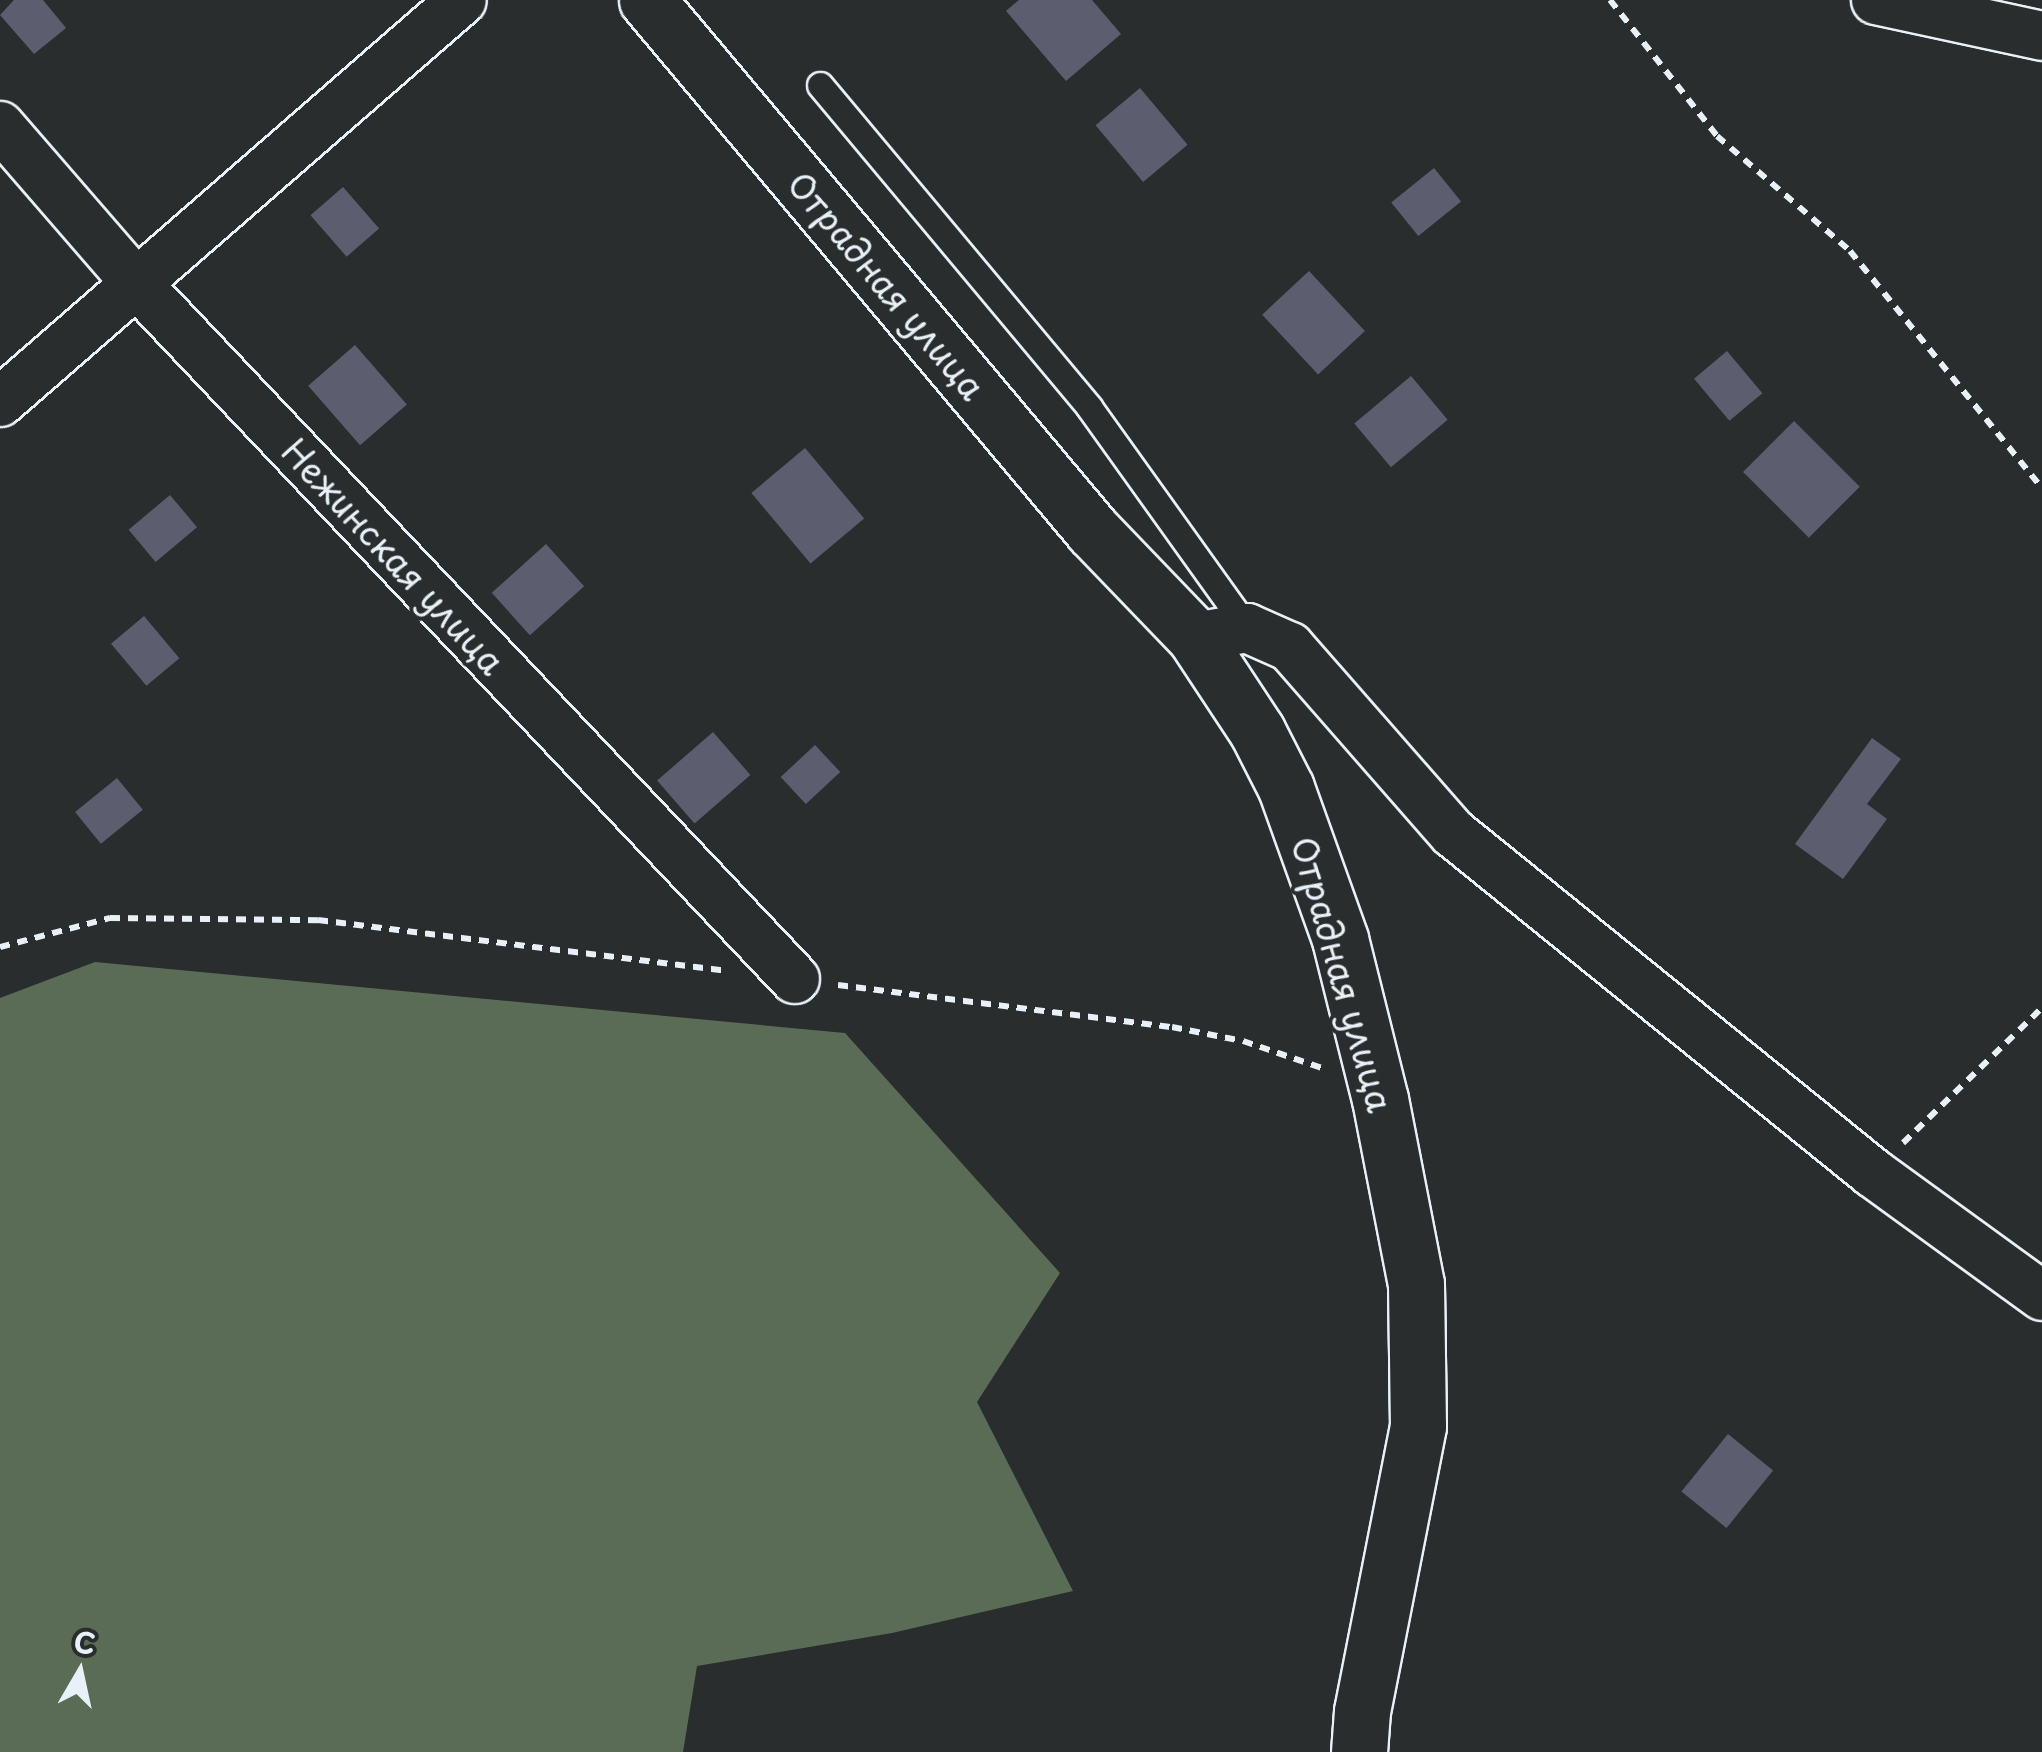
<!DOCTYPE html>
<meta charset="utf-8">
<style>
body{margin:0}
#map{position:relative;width:2042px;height:1752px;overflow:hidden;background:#2a2d2e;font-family:"Playpen Sans",sans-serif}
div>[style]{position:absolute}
.green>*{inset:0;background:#5a6c56}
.building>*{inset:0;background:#5c5e6f;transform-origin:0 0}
.path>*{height:6px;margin-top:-3px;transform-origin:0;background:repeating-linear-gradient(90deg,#e8f1f8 0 10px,transparent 0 18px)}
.roads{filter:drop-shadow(2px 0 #e8f1f8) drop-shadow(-2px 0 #e8f1f8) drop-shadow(0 2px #e8f1f8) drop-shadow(0 -2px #e8f1f8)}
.lane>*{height:25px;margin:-12.5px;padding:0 12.5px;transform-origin:12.5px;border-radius:12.5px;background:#2a2d2e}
.street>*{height:48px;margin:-24px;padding:0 24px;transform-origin:24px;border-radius:24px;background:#2a2d2e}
.secondary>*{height:55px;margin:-27.5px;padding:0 27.5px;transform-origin:27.5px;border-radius:27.5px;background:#2a2d2e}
span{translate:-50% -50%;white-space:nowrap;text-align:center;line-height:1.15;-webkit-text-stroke:8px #2a2d2e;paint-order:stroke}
.street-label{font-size:35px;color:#e8f1f8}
.north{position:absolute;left:30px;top:1622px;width:100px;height:100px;-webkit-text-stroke:8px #2a2d2e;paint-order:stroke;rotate:9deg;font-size:28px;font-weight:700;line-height:40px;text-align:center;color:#e8f1f8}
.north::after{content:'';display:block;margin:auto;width:35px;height:45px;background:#e8f1f8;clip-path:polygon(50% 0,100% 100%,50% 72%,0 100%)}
</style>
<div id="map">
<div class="green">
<div style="clip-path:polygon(95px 962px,845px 1033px,1060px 1273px,977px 1402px,1073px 1591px,892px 1633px,697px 1666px,683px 1752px,0 1752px,0 998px)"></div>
</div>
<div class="building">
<div style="clip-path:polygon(14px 0,43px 0,66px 28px,34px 54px,0 15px)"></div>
<div style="clip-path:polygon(1019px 0,1092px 0,1121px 34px,1066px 81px,1006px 11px)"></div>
<div style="left:1140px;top:88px;width:74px;height:58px;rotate:50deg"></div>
<div style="left:1434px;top:168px;width:43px;height:55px;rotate:51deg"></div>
<div style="left:343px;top:187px;width:55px;height:43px;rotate:49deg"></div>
<div style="left:1309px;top:271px;width:82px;height:64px;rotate:47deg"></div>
<div style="left:355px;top:345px;width:79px;height:62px;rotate:49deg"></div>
<div style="left:1727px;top:351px;width:55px;height:43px;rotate:50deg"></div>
<div style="left:1411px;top:376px;width:57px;height:74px;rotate:50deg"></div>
<div style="left:1794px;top:421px;width:93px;height:72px;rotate:45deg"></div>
<div style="left:805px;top:448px;width:92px;height:70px;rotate:50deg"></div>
<div style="left:170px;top:495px;width:42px;height:54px;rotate:50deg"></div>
<div style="left:546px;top:544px;width:57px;height:73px;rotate:48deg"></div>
<div style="left:144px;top:616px;width:55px;height:43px;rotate:50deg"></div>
<div style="left:713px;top:732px;width:57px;height:74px;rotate:49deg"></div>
<div style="clip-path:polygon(1872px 738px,1901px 759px,1867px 804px,1887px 819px,1843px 879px,1795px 844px)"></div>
<div style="left:815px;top:745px;width:37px;height:47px;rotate:47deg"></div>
<div style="left:117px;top:778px;width:41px;height:54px;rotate:51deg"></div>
<div style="left:1728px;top:1434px;width:58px;height:74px;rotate:39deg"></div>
</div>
<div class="path">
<div style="left:1610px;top:0;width:173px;rotate:51.8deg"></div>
<div style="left:1717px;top:136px;width:176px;rotate:40.8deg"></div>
<div style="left:1850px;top:251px;width:305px;rotate:51deg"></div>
<div style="left:0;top:947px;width:114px;rotate:-14.8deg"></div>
<div style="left:110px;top:918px;width:208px;rotate:0.6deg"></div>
<div style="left:318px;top:920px;width:411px;rotate:7.1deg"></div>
<div style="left:838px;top:985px;width:337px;rotate:7.2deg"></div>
<div style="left:1172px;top:1027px;width:72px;rotate:11.2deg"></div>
<div style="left:1243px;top:1041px;width:83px;rotate:18.9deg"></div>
<div style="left:1903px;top:1143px;width:194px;rotate:-44.2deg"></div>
</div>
<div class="roads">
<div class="lane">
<div style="left:820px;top:85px;width:420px;rotate:50.1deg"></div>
<div style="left:1089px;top:407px;width:272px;rotate:54.4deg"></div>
</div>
<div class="street">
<div style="left:1876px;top:0;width:170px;rotate:12.2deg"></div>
<div style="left:0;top:126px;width:209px;rotate:49.1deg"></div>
<div style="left:137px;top:284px;width:957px;rotate:46.57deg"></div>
<div style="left:0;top:402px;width:612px;rotate:-41.03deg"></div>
<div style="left:1195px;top:637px;width:53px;rotate:-9.8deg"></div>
<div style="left:1247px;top:628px;width:47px;rotate:23.8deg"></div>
<div style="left:1290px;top:647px;width:247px;rotate:48.8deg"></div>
<div style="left:1453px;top:833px;width:540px;rotate:38.99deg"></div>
<div style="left:1873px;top:1173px;width:209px;rotate:36deg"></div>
</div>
<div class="secondary">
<div style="left:647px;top:0;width:693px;rotate:49.97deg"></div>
<div style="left:1093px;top:531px;width:147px;rotate:46.1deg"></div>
<div style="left:1195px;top:637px;width:113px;rotate:56.6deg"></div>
<div style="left:1257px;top:731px;width:64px;rotate:63deg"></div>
<div style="left:1286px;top:788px;width:160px;rotate:70.3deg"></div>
<div style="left:1340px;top:939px;width:165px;rotate:76deg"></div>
<div style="left:1380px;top:1099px;width:188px;rotate:79deg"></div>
<div style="left:1416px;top:1284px;width:142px;rotate:89.2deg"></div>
<div style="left:1418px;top:1426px;width:290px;rotate:101.1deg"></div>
<div style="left:1362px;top:1711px;width:41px;rotate:94.2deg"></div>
</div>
</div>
<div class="street-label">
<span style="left:887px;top:285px;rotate:50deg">Отрадная улица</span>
<span style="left:394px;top:556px;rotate:47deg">Нежинская улица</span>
<span style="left:1343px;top:974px;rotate:74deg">Отрадная улица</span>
</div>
<div class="north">С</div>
</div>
